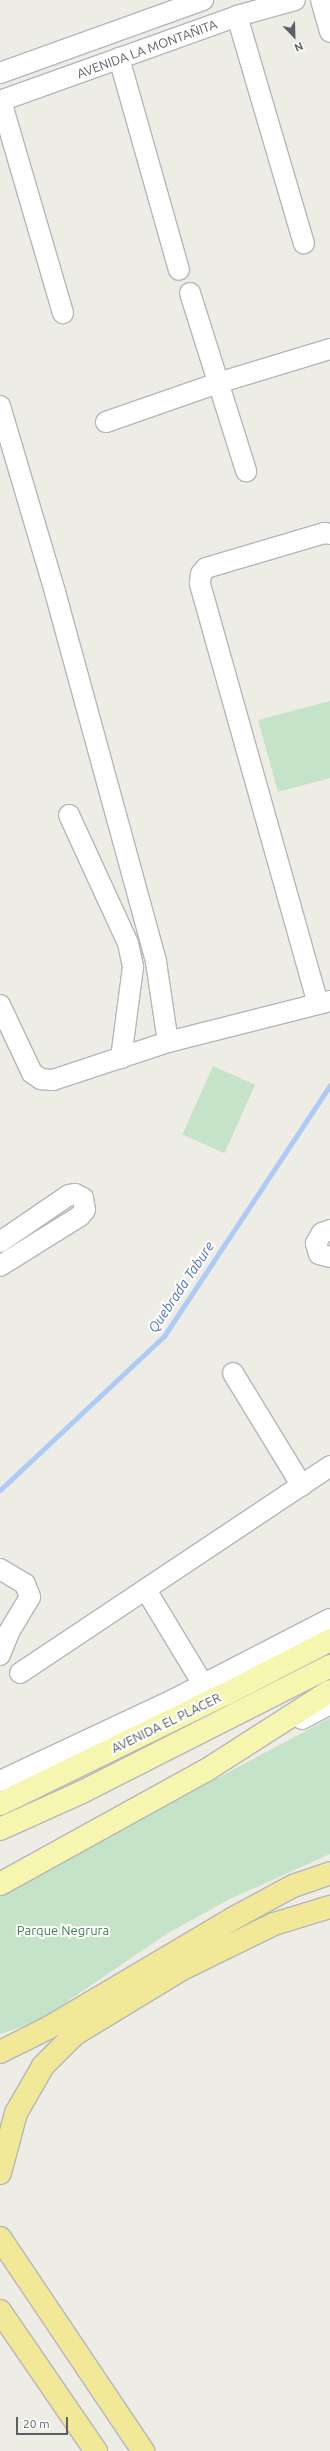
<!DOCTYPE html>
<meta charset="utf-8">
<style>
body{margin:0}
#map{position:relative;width:330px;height:2451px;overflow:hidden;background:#eeede5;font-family:Ubuntu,sans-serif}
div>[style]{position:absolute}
.green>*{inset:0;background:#c4e3c9;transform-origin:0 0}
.stream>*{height:5px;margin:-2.5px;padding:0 2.5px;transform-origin:2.5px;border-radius:2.5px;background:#adcbf6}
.roads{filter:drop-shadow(1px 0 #b5b6bb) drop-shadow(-1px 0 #b5b6bb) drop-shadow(0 1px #b5b6bb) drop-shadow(0 -1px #b5b6bb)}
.minor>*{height:20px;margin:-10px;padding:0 10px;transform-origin:10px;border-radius:10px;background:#fff}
.major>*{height:22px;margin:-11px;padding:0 11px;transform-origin:11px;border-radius:11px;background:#f7f6b1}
.highway>*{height:22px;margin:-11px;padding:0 11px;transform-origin:11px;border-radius:11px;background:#f2e998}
span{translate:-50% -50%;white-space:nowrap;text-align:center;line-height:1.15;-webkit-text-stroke:4px #fff;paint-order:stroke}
.street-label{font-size:13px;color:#5d5f64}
.park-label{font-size:13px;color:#3e824c}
.water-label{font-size:14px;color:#5173b7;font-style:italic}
.north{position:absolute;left:274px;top:16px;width:40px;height:40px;-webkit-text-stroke:3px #fff;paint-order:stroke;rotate:157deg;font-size:11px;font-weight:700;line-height:16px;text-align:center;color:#5d5f64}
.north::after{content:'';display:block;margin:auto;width:14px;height:18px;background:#5d5f64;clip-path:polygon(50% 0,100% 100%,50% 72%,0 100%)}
.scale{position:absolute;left:16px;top:2417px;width:52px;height:18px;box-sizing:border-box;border:2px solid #5d5f64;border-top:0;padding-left:5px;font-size:12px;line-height:14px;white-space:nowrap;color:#5d5f64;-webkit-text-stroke:3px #fff;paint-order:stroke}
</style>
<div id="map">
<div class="green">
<div style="clip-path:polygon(330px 701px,330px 778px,278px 792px,258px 720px)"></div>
<div style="left:213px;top:1066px;width:46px;height:75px;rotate:24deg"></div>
<div style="clip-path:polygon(330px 1718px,330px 1854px,230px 1899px,168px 1933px,37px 2022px,0 2034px,0 1894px)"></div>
</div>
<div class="stream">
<div style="left:0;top:1490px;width:225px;rotate:-43.2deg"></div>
<div style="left:164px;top:1336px;width:301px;rotate:-56.5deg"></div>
</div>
<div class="roads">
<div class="minor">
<div style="left:321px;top:0;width:33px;rotate:74deg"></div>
<div style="left:237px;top:16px;width:237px;rotate:73.6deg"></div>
<div style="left:119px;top:58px;width:220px;rotate:74.2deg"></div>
<div style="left:0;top:73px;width:216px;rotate:-19.8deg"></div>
<div style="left:0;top:101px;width:252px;rotate:-19.7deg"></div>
<div style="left:237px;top:16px;width:60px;rotate:-15.4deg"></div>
<div style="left:1px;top:101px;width:221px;rotate:73.7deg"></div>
<div style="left:190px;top:293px;width:187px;rotate:72.5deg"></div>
<div style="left:0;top:406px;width:194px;rotate:73.5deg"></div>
<div style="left:55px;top:592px;width:384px;rotate:74.7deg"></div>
<div style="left:156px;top:962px;width:81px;rotate:81.5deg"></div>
<div style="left:106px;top:422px;width:119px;rotate:-19.2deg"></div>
<div style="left:218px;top:383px;width:117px;rotate:-16.9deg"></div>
<div style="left:69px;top:815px;width:141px;rotate:65.3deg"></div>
<div style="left:128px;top:943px;width:25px;rotate:78deg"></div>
<div style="left:133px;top:967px;width:92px;rotate:97.5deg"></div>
<div style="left:318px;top:1004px;width:437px;rotate:-105.7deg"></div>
<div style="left:200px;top:583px;width:9px;rotate:-84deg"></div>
<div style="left:201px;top:574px;width:8px;rotate:-50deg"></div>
<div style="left:206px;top:568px;width:123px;rotate:-16.5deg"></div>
<div style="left:324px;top:533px;width:6px;rotate:9deg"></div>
<div style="left:0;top:1005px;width:75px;rotate:64.8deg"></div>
<div style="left:32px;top:1073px;width:11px;rotate:34deg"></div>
<div style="left:41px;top:1079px;width:12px;rotate:5deg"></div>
<div style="left:53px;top:1080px;width:121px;rotate:-18.3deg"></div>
<div style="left:168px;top:1042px;width:167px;rotate:-14.2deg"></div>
<div style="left:330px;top:1230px;width:9px;rotate:159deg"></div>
<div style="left:322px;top:1233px;width:12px;rotate:121deg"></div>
<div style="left:316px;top:1243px;width:11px;rotate:75deg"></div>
<div style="left:319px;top:1254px;width:11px;rotate:15deg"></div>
<div style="left:0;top:1242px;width:83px;rotate:-34.3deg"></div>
<div style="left:69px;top:1195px;width:6px;rotate:-9deg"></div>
<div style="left:75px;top:1194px;width:9px;rotate:27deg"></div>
<div style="left:83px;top:1198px;width:12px;rotate:81deg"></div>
<div style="left:85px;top:1210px;width:8px;rotate:130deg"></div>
<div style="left:80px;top:1216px;width:94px;rotate:148deg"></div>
<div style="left:233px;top:1373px;width:132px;rotate:58.6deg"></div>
<div style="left:0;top:1569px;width:29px;rotate:31deg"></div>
<div style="left:25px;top:1584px;width:14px;rotate:69deg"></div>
<div style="left:30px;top:1597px;width:39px;rotate:121deg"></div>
<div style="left:10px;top:1630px;width:27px;rotate:112deg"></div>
<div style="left:146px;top:1590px;width:110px;rotate:58.8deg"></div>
<div style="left:20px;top:1673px;width:373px;rotate:-33.7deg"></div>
<div style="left:302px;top:1719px;width:32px;rotate:-28deg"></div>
<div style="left:0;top:1781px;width:193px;rotate:-25.1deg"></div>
<div style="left:175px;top:1699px;width:174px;rotate:-27.3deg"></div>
</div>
<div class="major">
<div style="left:0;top:1804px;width:251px;rotate:-26deg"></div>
<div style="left:226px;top:1694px;width:117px;rotate:-27.4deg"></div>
<div style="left:0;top:1829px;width:92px;rotate:-24.3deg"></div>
<div style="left:84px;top:1791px;width:276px;rotate:-26.9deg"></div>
<div style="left:0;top:1884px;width:234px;rotate:-28.9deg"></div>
<div style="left:205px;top:1771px;width:148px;rotate:-32.6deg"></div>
</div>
<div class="highway">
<div style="left:0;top:2052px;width:54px;rotate:-26.6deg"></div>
<div style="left:48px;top:2028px;width:214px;rotate:-30.6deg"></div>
<div style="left:232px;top:1919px;width:69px;rotate:-28.4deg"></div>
<div style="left:293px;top:1886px;width:39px;rotate:-19deg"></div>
<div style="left:0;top:2173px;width:62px;rotate:-75.1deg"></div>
<div style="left:16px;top:2113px;width:54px;rotate:-60.1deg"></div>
<div style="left:43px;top:2066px;width:45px;rotate:-45deg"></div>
<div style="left:75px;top:2034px;width:127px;rotate:-31.2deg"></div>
<div style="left:184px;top:1968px;width:100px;rotate:-26.1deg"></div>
<div style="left:274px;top:1924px;width:59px;rotate:-16.9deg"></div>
<div style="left:0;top:2238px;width:257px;rotate:56.1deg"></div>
<div style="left:0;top:2311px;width:170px;rotate:55.6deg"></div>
</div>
</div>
<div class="street-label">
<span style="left:147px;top:49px;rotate:-20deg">AVENIDA LA MONTAÑITA</span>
<span style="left:166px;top:1723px;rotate:-26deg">AVENIDA EL PLACER</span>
</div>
<div class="park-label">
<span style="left:63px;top:1930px">Parque Negrura</span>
</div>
<div class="water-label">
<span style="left:181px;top:1287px;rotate:-56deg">Quebrada Tabure</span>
</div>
<div class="north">N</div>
<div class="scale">20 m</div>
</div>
